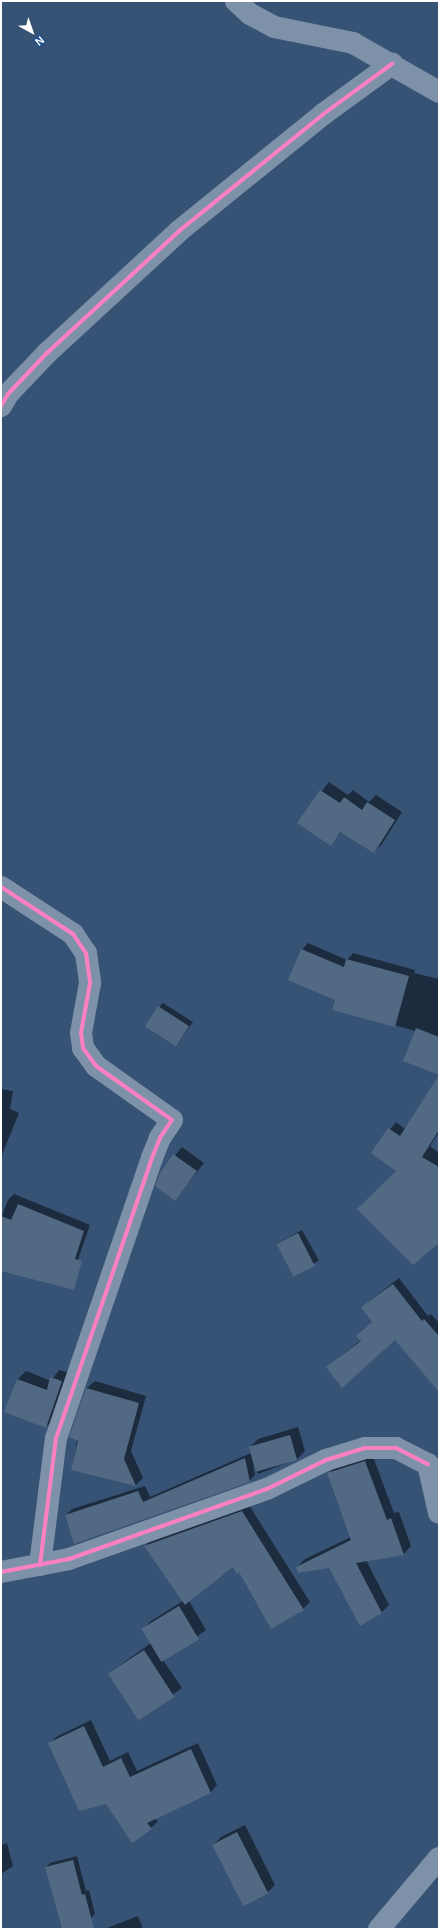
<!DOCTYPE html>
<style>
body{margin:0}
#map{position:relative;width:440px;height:1930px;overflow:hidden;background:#365274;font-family:Arial,sans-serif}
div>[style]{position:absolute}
.shadow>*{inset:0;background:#0007;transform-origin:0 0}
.building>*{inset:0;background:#526984;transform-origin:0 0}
.minor>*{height:22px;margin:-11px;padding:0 11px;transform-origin:11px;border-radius:11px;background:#7d92a8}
.cycleway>*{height:4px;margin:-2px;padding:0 2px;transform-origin:2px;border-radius:2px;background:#ff80c0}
span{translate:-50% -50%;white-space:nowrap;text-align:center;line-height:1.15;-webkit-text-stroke:3px #1b4f8f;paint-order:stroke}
.frame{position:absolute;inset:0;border:2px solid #fff;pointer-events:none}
.north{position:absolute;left:12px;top:12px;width:40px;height:40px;-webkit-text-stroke:3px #1b4f8f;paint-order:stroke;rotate:140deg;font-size:11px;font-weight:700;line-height:16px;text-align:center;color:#fff}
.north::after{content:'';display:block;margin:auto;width:14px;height:18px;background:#fff;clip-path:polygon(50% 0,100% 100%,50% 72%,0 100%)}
</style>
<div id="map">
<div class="shadow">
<div style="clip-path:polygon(329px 782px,348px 795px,353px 790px,369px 802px,376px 795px,402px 812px,382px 844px,374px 852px,342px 831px,330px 844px,298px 823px)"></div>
<div style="clip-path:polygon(308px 943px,347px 960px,353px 953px,415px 970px,414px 973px,439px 979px,439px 1074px,416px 1031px,333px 1009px,336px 999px,302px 950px)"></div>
<div style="clip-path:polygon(163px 1003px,193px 1022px,177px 1044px,159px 1007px)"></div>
<div style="clip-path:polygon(439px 1076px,439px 1132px,430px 1146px,439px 1153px,439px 1241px,398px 1171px,372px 1152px,396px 1122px,405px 1129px)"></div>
<div style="clip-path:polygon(1px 1089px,13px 1091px,10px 1109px,19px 1113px,1px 1157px)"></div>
<div style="clip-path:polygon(182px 1147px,204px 1163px,175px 1200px,161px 1173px)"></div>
<div style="clip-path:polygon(14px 1194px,90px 1225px,76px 1265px,1px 1262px,1px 1218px,8px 1200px)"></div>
<div style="left:302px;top:1230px;width:35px;height:28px;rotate:61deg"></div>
<div style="clip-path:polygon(399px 1278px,428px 1316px,431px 1314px,439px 1323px,439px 1376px,395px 1338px,327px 1367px,361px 1340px,373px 1322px,368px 1302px)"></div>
<div style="clip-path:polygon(59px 1370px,70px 1373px,54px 1419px,46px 1427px,6px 1411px,18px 1379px,26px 1371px,51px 1381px)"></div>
<div style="clip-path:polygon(95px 1381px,146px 1396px,131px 1451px,143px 1478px,136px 1485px,72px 1469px,87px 1388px)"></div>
<div style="clip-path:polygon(298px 1427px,305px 1451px,297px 1459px,258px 1474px,253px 1464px,255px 1475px,249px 1481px,75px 1543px,66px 1515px,72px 1509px,145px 1486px,150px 1497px,251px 1453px,250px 1447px,258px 1439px)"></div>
<div style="clip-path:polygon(372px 1454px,394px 1513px,399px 1512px,411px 1546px,404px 1554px,366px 1560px,389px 1605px,381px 1613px,330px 1567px,297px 1567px,305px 1559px,351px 1537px,328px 1474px,336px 1466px)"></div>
<div style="clip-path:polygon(249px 1505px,310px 1602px,303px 1609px,271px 1628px,240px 1571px,233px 1566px,189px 1601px,206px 1630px,163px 1660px,182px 1688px,138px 1719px,109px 1673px,151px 1643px,143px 1629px,151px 1621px,183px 1601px,145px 1546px,152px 1539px)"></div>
<div style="clip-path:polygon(91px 1720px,110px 1761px,128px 1752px,137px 1771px,198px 1743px,217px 1785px,211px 1792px,155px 1818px,158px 1821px,151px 1828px,106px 1803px,49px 1744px,56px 1737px)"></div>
<div style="clip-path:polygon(245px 1825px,275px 1885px,267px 1893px,213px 1845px,221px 1837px)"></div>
<div style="clip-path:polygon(7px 1843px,13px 1866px,1px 1874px,1px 1845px)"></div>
<div style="clip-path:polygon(77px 1856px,86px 1891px,89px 1890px,95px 1914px,91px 1918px,61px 1926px,46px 1867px,50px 1863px)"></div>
<div style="clip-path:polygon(138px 1916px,143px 1929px,106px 1929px,107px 1928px)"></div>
</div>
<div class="building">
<div style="clip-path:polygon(320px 790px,340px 803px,344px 797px,362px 810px,367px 802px,395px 820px,374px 853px,340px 832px,331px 846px,297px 823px)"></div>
<div style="clip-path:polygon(301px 949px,344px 967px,346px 959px,409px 976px,395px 1027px,332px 1010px,335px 1000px,288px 980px)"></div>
<div style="left:158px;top:1006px;width:37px;height:24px;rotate:33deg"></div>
<div style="clip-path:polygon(416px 1028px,439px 1037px,439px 1130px,422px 1157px,439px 1167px,439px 1243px,413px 1265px,357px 1209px,396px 1171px,371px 1153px,388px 1128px,400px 1136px,439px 1075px,403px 1061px)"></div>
<div style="clip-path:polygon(173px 1154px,197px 1171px,175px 1201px,155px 1186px,160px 1173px)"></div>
<div style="clip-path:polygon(18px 1204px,84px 1231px,75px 1259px,82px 1261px,74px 1290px,1px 1271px,1px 1216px,11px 1220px)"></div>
<div style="left:298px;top:1233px;width:37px;height:24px;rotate:63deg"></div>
<div style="clip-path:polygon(393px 1284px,422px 1321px,424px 1319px,439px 1336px,439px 1392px,395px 1340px,342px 1388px,326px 1367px,361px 1341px,356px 1336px,372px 1322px,361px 1307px)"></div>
<div style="clip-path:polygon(50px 1377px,62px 1381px,46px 1428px,4px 1412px,17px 1379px,47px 1390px)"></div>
<div style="clip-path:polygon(86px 1388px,139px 1403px,124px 1459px,136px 1486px,71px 1470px,78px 1441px,69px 1437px)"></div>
<div style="left:290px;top:1435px;width:26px;height:43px;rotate:74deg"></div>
<div style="clip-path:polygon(245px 1458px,250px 1482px,74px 1544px,65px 1515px,138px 1491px,143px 1502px)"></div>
<div style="clip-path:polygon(365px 1461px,387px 1520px,391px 1518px,404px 1555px,356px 1563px,382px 1613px,360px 1626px,329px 1568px,298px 1573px,296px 1567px,351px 1540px,327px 1473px)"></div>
<div style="clip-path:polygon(242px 1511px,304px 1610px,271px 1629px,239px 1572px,237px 1574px,233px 1567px,185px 1605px,144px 1546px)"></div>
<div style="left:179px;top:1606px;width:39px;height:44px;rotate:59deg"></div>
<div style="left:144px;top:1650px;width:56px;height:43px;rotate:57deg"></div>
<div style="clip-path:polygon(84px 1726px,103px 1767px,121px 1758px,130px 1777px,191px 1749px,211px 1793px,147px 1823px,152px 1829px,132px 1843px,106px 1804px,79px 1811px,48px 1743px)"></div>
<div style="left:237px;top:1832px;width:69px;height:28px;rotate:63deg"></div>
<div style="clip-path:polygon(73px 1860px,82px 1895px,85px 1894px,94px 1929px,62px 1929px,45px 1867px)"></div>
</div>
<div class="minor">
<div style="left:236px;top:1px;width:19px;rotate:43deg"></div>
<div style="left:250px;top:14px;width:27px;rotate:28deg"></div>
<div style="left:274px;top:27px;width:81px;rotate:11.4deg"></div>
<div style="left:353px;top:43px;width:99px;rotate:29.7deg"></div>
<div style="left:1px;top:406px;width:14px;rotate:-60deg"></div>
<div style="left:8px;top:394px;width:57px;rotate:-46.4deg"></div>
<div style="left:47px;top:353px;width:180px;rotate:-42.7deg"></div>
<div style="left:179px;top:231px;width:184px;rotate:-39deg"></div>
<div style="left:322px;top:115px;width:87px;rotate:-36.1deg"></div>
<div style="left:1px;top:887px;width:86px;rotate:33.1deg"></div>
<div style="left:73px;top:934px;width:23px;rotate:56deg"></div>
<div style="left:86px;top:953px;width:30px;rotate:82deg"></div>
<div style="left:90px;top:983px;width:51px;rotate:100.2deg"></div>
<div style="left:81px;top:1033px;width:15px;rotate:82deg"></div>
<div style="left:83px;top:1048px;width:22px;rotate:54deg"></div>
<div style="left:96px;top:1066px;width:93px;rotate:35.4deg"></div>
<div style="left:172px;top:1120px;width:22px;rotate:124deg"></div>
<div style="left:160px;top:1138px;width:22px;rotate:112deg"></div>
<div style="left:152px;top:1158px;width:296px;rotate:108.9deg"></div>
<div style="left:56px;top:1438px;width:128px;rotate:97.2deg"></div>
<div style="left:428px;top:1464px;width:50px;rotate:77.3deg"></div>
<div style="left:1px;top:1572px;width:69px;rotate:-10.8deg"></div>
<div style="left:69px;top:1559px;width:210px;rotate:-19.5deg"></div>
<div style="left:267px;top:1489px;width:66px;rotate:-26.2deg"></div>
<div style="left:326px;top:1460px;width:41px;rotate:-17.1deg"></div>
<div style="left:365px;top:1448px;width:31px"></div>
<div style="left:396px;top:1448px;width:36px;rotate:27deg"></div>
<div style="left:379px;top:1929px;width:93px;rotate:-49.8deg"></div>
</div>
<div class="cycleway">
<div style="left:1px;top:406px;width:14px;rotate:-60deg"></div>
<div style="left:8px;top:394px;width:57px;rotate:-46.4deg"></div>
<div style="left:47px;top:353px;width:180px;rotate:-42.7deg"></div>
<div style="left:179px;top:231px;width:184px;rotate:-39deg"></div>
<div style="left:322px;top:115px;width:87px;rotate:-36.1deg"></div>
<div style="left:1px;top:887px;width:86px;rotate:33.1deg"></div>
<div style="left:73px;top:934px;width:23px;rotate:56deg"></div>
<div style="left:86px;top:953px;width:30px;rotate:82deg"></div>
<div style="left:90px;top:983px;width:51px;rotate:100.2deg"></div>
<div style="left:81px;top:1033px;width:15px;rotate:82deg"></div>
<div style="left:83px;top:1048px;width:22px;rotate:54deg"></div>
<div style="left:96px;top:1066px;width:93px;rotate:35.4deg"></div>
<div style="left:172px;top:1120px;width:22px;rotate:124deg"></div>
<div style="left:160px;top:1138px;width:22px;rotate:112deg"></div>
<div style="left:152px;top:1158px;width:296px;rotate:108.9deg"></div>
<div style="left:56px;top:1438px;width:128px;rotate:97.2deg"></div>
<div style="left:1px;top:1572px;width:69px;rotate:-10.8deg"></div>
<div style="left:69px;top:1559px;width:210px;rotate:-19.5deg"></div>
<div style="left:267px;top:1489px;width:66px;rotate:-26.2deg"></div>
<div style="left:326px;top:1460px;width:41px;rotate:-17.1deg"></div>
<div style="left:365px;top:1448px;width:31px"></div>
<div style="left:396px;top:1448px;width:36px;rotate:27deg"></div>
</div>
<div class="frame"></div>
<div class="north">N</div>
</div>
